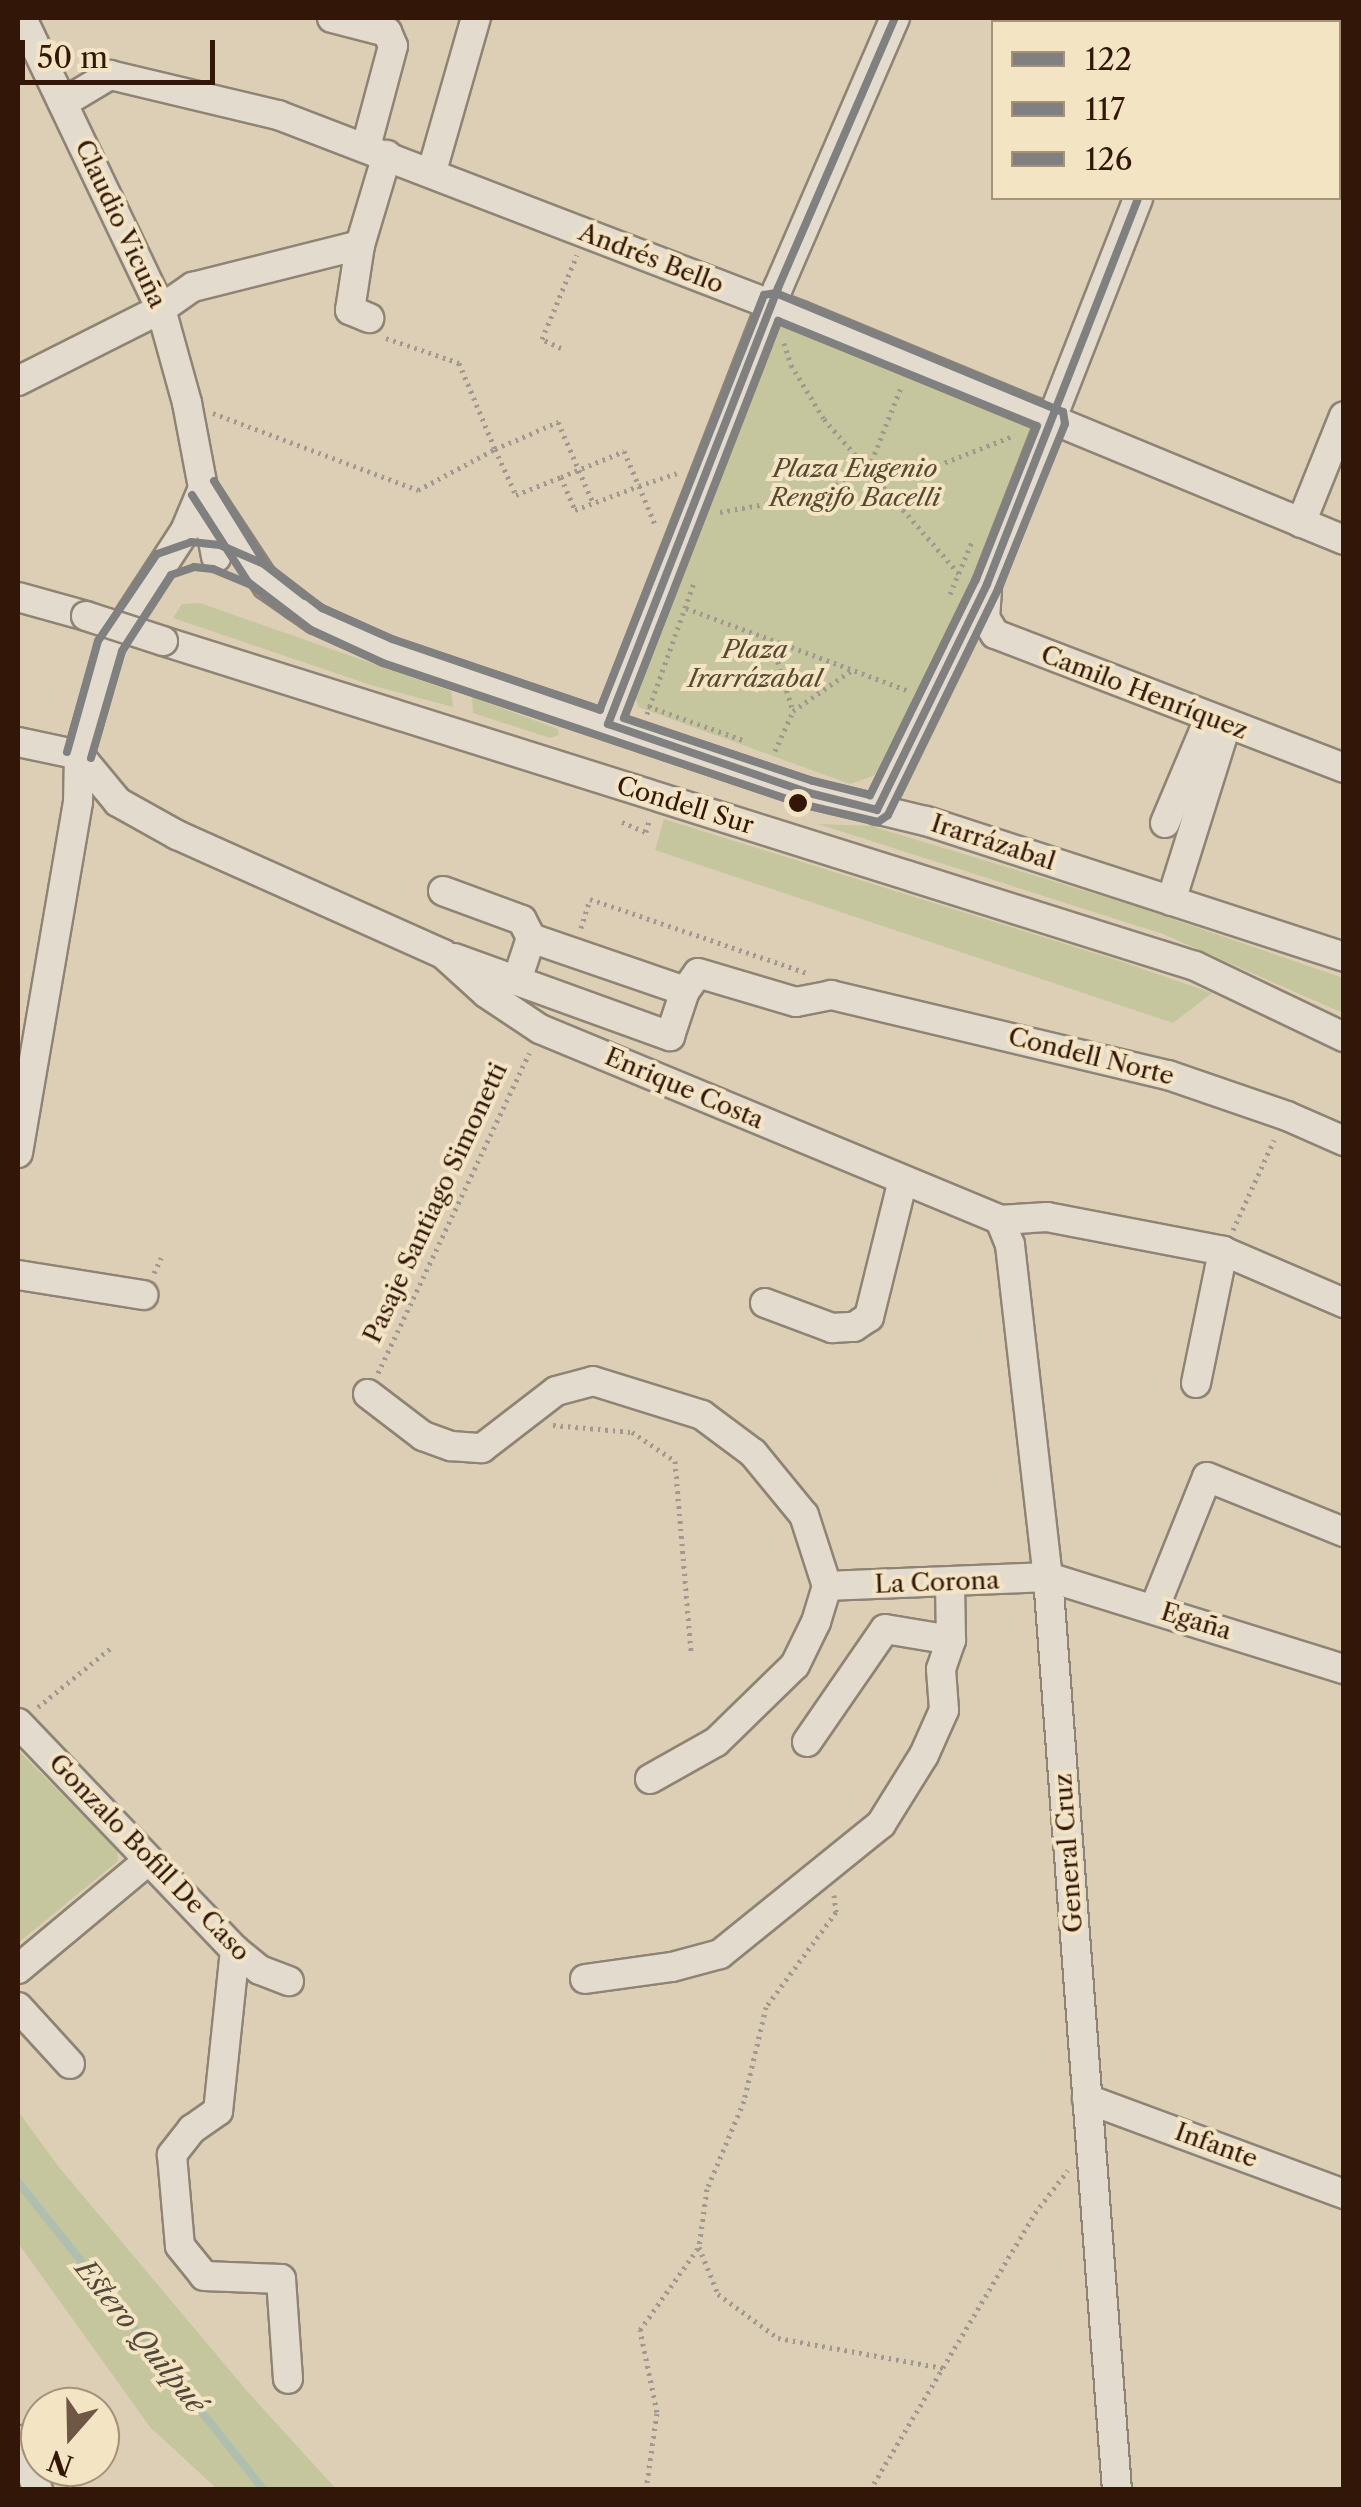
<!DOCTYPE html>
<meta charset="utf-8">
<style>
body{margin:0}
#map{position:relative;width:1361px;height:2507px;overflow:hidden;background:#dccfb5;font-family:"Libre Caslon Text",serif}
div>[style]{position:absolute}
.green>*{inset:0;background:#c5c69e}
.stream>*{height:8px;margin:-4px;padding:0 4px;transform-origin:4px;border-radius:4px;background:#aebfaf}
.path>*{height:5px;margin-top:-2.5px;transform-origin:0;background:repeating-linear-gradient(90deg,#a1998f 0 2.5px,transparent 0 7.5px)}
.roads{filter:drop-shadow(2px 0 #8f8474) drop-shadow(-2px 0 #8f8474) drop-shadow(0 2px #8f8474) drop-shadow(0 -2px #8f8474)}
.minor>*{height:28px;margin:-14px;padding:0 14px;transform-origin:14px;border-radius:14px;background:#e3dcce}
.bridges{filter:drop-shadow(2px 0 #8f8474) drop-shadow(-2px 0 #8f8474) drop-shadow(0 2px #8f8474) drop-shadow(0 -2px #8f8474)}
.minor-bridge>*{height:28px;margin:-14px;padding:0 14px;transform-origin:14px;border-radius:14px;background:#e3dcce}
.bus-1>*{height:8px;margin:-4px;padding:0 4px;transform-origin:4px;border-radius:4px;background:#808080}
.bus-2>*{height:8px;margin:-4px;padding:0 4px;transform-origin:4px;border-radius:4px;background:#808080}
.bus-3>*{height:8px;margin:-4px;padding:0 4px;transform-origin:4px;border-radius:4px;background:#808080}
.dots>*{width:28px;height:28px;translate:-50% -50%;box-sizing:border-box;border:5px solid #f3e4c4;border-radius:50%}
span{translate:-50% -50%;white-space:nowrap;text-align:center;line-height:1.15;-webkit-text-stroke:8px #f3e4c4;paint-order:stroke}
.street-label{font-size:25px;color:#321608}
.park-label{font-size:25px;color:#58482f;font-style:italic}
.water-label{font-size:28px;color:#51473a;font-style:italic}
.frame{position:absolute;inset:0;border:20px solid #321608;pointer-events:none}
.legend{position:absolute;left:991px;top:20px;width:350px;height:180px;box-sizing:border-box;background:#f3e4c4;border:2px solid #a69279;margin:0;padding:12px 18px;list-style:none;font-size:30px;color:#321608}
.legend li{display:flex;align-items:center;gap:20px;height:50px}
.legend b{width:50px;border:2px solid #a69279}
.north{position:absolute;left:20px;top:2387px;width:100px;height:100px;box-sizing:border-box;background:#f3e4c4;border:2px solid #a69279;border-radius:50%;rotate:200deg;font-size:28px;font-weight:700;line-height:40px;text-align:center;color:#321608}
.north::after{content:'';display:block;margin:auto;width:35px;height:45px;background:#6e5745;clip-path:polygon(50% 0,100% 100%,50% 72%,0 100%)}
.scale{position:absolute;left:20px;top:40px;width:195px;height:45px;box-sizing:border-box;border:5px solid #321608;border-top:0;padding-left:12px;font-size:30px;line-height:35px;white-space:nowrap;color:#321608;-webkit-text-stroke:8px #f3e4c4;paint-order:stroke}
</style>
<div id="map">
<div class="green">
<div style="clip-path:polygon(784px 320px,1016px 415px,1033px 430px,896px 758px,873px 776px,850px 784px,638px 707px,635px 694px)"></div>
<div style="clip-path:polygon(200px 603px,451px 691px,453px 707px,374px 686px,173px 618px,182px 604px)"></div>
<div style="clip-path:polygon(472px 697px,558px 729px,559px 735px,550px 738px,473px 713px)"></div>
<div style="clip-path:polygon(664px 819px,1123px 962px,1212px 993px,1173px 1023px,655px 850px)"></div>
<div style="clip-path:polygon(818px 824px,871px 826px,1138px 907px,1343px 978px,1343px 1013px,1163px 934px)"></div>
<div style="clip-path:polygon(18px 1750px,117px 1850px,118px 1861px,18px 1943px)"></div>
<div style="clip-path:polygon(18px 2111px,58px 2166px,247px 2391px,336px 2489px,217px 2489px,150px 2427px,18px 2243px)"></div>
</div>
<div class="stream">
<div style="left:18px;top:2182px;width:394px;rotate:51.4deg"></div>
</div>
<div class="path">
<div style="left:386px;top:338px;width:77px;rotate:18.9deg"></div>
<div style="left:459px;top:363px;width:93px;rotate:67.3deg"></div>
<div style="left:495px;top:449px;width:69px;rotate:-23.2deg"></div>
<div style="left:558px;top:422px;width:88px;rotate:66.6deg"></div>
<div style="left:784px;top:343px;width:23px;rotate:72deg"></div>
<div style="left:791px;top:365px;width:63px;rotate:58.6deg"></div>
<div style="left:824px;top:419px;width:206px;rotate:48.9deg"></div>
<div style="left:561px;top:348px;width:21px;rotate:-155deg"></div>
<div style="left:542px;top:339px;width:91px;rotate:-67.4deg"></div>
<div style="left:213px;top:413px;width:219px;rotate:20.6deg"></div>
<div style="left:418px;top:490px;width:87px;rotate:-28deg"></div>
<div style="left:495px;top:449px;width:51px;rotate:65.5deg"></div>
<div style="left:516px;top:495px;width:48px;rotate:-21.8deg"></div>
<div style="left:561px;top:477px;width:36px;rotate:67deg"></div>
<div style="left:575px;top:510px;width:68px;rotate:-20.6deg"></div>
<div style="left:639px;top:486px;width:44px;rotate:67.5deg"></div>
<div style="left:869px;top:468px;width:87px;rotate:-68.4deg"></div>
<div style="left:561px;top:477px;width:68px;rotate:-22.4deg"></div>
<div style="left:624px;top:451px;width:38px;rotate:67deg"></div>
<div style="left:639px;top:486px;width:40px;rotate:-18.9deg"></div>
<div style="left:720px;top:512px;width:97px;rotate:-10deg"></div>
<div style="left:816px;top:495px;width:59px;rotate:-27deg"></div>
<div style="left:869px;top:468px;width:62px"></div>
<div style="left:931px;top:468px;width:90px;rotate:-21.4deg"></div>
<div style="left:950px;top:594px;width:60px;rotate:-67.3deg"></div>
<div style="left:686px;top:608px;width:238px;rotate:20.4deg"></div>
<div style="left:771px;top:640px;width:74px;rotate:72.8deg"></div>
<div style="left:648px;top:706px;width:104px;rotate:19.7deg"></div>
<div style="left:647px;top:714px;width:139px;rotate:-70.3deg"></div>
<div style="left:775px;top:751px;width:44px;rotate:-65.8deg"></div>
<div style="left:793px;top:711px;width:72px;rotate:-34.8deg"></div>
<div style="left:622px;top:822px;width:26px;rotate:23deg"></div>
<div style="left:646px;top:832px;width:11px;rotate:-75deg"></div>
<div style="left:581px;top:928px;width:30px;rotate:-73deg"></div>
<div style="left:590px;top:899px;width:229px;rotate:18.8deg"></div>
<div style="left:1233px;top:1230px;width:99px;rotate:-65.5deg"></div>
<div style="left:154px;top:1273px;width:17px;rotate:-65deg"></div>
<div style="left:378px;top:1373px;width:354px;rotate:-64.7deg"></div>
<div style="left:553px;top:1425px;width:79px;rotate:5.1deg"></div>
<div style="left:632px;top:1432px;width:52px;rotate:34deg"></div>
<div style="left:675px;top:1461px;width:192px;rotate:85.2deg"></div>
<div style="left:38px;top:1707px;width:97px;rotate:-39.1deg"></div>
<div style="left:834px;top:1895px;width:17px;rotate:83deg"></div>
<div style="left:836px;top:1912px;width:118px;rotate:126.4deg"></div>
<div style="left:766px;top:2007px;width:97px;rotate:103.2deg"></div>
<div style="left:744px;top:2101px;width:95px;rotate:112.8deg"></div>
<div style="left:707px;top:2189px;width:59px;rotate:97.9deg"></div>
<div style="left:699px;top:2247px;width:51px;rotate:68deg"></div>
<div style="left:718px;top:2294px;width:74px;rotate:36.3deg"></div>
<div style="left:778px;top:2338px;width:168px;rotate:10.3deg"></div>
<div style="left:646px;top:2490px;width:79px;rotate:-82deg"></div>
<div style="left:657px;top:2412px;width:84px;rotate:-101.7deg"></div>
<div style="left:640px;top:2330px;width:100px;rotate:-54.7deg"></div>
<div style="left:870px;top:2490px;width:322px;rotate:-59.2deg"></div>
<div style="left:1035px;top:2213px;width:54px;rotate:-52.5deg"></div>
</div>
<div class="roads">
<div class="minor">
<div style="left:22px;top:18px;width:322px;rotate:64.5deg"></div>
<div style="left:161px;top:309px;width:98px;rotate:74.5deg"></div>
<div style="left:187px;top:403px;width:157px;rotate:79.3deg"></div>
<div style="left:332px;top:18px;width:57px;rotate:14.3deg"></div>
<div style="left:387px;top:32px;width:15px;rotate:67deg"></div>
<div style="left:393px;top:46px;width:105px;rotate:105deg"></div>
<div style="left:1206px;top:22px;width:4px;rotate:-63deg"></div>
<div style="left:63px;top:103px;width:55px;rotate:-30.8deg"></div>
<div style="left:110px;top:75px;width:173px;rotate:13.4deg"></div>
<div style="left:278px;top:115px;width:560px;rotate:21.02deg"></div>
<div style="left:801px;top:316px;width:587px;rotate:22.42deg"></div>
<div style="left:432px;top:171px;width:159px;rotate:-74deg"></div>
<div style="left:360px;top:245px;width:66px;rotate:98.7deg"></div>
<div style="left:350px;top:310px;width:21px;rotate:23deg"></div>
<div style="left:18px;top:381px;width:160px;rotate:-26.7deg"></div>
<div style="left:161px;top:309px;width:39px;rotate:-35deg"></div>
<div style="left:193px;top:287px;width:172px;rotate:-14.1deg"></div>
<div style="left:360px;top:245px;width:94px;rotate:-73.3deg"></div>
<div style="left:203px;top:488px;width:116px;rotate:56.6deg"></div>
<div style="left:267px;top:585px;width:60px;rotate:34.8deg"></div>
<div style="left:316px;top:619px;width:78px;rotate:24.3deg"></div>
<div style="left:387px;top:651px;width:445px;rotate:18.6deg"></div>
<div style="left:809px;top:793px;width:120px;rotate:13.5deg"></div>
<div style="left:926px;top:821px;width:440px;rotate:18deg"></div>
<div style="left:1301px;top:523px;width:115px;rotate:-68.1deg"></div>
<div style="left:987px;top:590px;width:28px;rotate:94deg"></div>
<div style="left:985px;top:618px;width:19px;rotate:58deg"></div>
<div style="left:995px;top:634px;width:374px;rotate:21deg"></div>
<div style="left:18px;top:597px;width:71px;rotate:15.6deg"></div>
<div style="left:163px;top:641px;width:1082px;rotate:17.48deg"></div>
<div style="left:1195px;top:966px;width:165px;rotate:25.5deg"></div>
<div style="left:608px;top:724px;width:468px;rotate:-68.7deg"></div>
<div style="left:778px;top:288px;width:294px;rotate:-66.6deg"></div>
<div style="left:18px;top:742px;width:62px;rotate:12deg"></div>
<div style="left:79px;top:755px;width:61px;rotate:50.3deg"></div>
<div style="left:118px;top:802px;width:68px;rotate:29.2deg"></div>
<div style="left:177px;top:835px;width:291px;rotate:24.1deg"></div>
<div style="left:443px;top:954px;width:58px;rotate:42.2deg"></div>
<div style="left:486px;top:993px;width:65px;rotate:33.7deg"></div>
<div style="left:540px;top:1029px;width:498px;rotate:22.5deg"></div>
<div style="left:1000px;top:1220px;width:47px;rotate:-3.7deg"></div>
<div style="left:1047px;top:1217px;width:179px;rotate:10.9deg"></div>
<div style="left:1223px;top:1251px;width:132px;rotate:23.3deg"></div>
<div style="left:877px;top:810px;width:251px;rotate:-64deg"></div>
<div style="left:987px;top:584px;width:414px;rotate:-68.6deg"></div>
<div style="left:1165px;top:823px;width:113px;rotate:-67.1deg"></div>
<div style="left:443px;top:891px;width:84px;rotate:20.2deg"></div>
<div style="left:522px;top:920px;width:20px;rotate:63deg"></div>
<div style="left:531px;top:938px;width:44px;rotate:108.4deg"></div>
<div style="left:1171px;top:901px;width:183px;rotate:-72.6deg"></div>
<div style="left:454px;top:958px;width:230px;rotate:19.9deg"></div>
<div style="left:670px;top:1036px;width:47px;rotate:-71.6deg"></div>
<div style="left:685px;top:991px;width:163px;rotate:-161deg"></div>
<div style="left:685px;top:991px;width:22px;rotate:-54deg"></div>
<div style="left:698px;top:973px;width:102px;rotate:16.5deg"></div>
<div style="left:796px;top:1002px;width:36px;rotate:-11deg"></div>
<div style="left:831px;top:995px;width:346px;rotate:13.4deg"></div>
<div style="left:1168px;top:1075px;width:126px;rotate:19deg"></div>
<div style="left:1287px;top:1116px;width:62px;rotate:23.7deg"></div>
<div style="left:18px;top:1153px;width:356px;rotate:-80.3deg"></div>
<div style="left:78px;top:802px;width:47px;rotate:-88.8deg"></div>
<div style="left:79px;top:755px;width:113px;rotate:-74.1deg"></div>
<div style="left:110px;top:646px;width:137px;rotate:-56.9deg"></div>
<div style="left:185px;top:531px;width:47px;rotate:-67.3deg"></div>
<div style="left:1000px;top:1220px;width:27px;rotate:68deg"></div>
<div style="left:1010px;top:1245px;width:334px;rotate:83.5deg"></div>
<div style="left:1048px;top:1577px;width:916px;rotate:85.68deg"></div>
<div style="left:18px;top:1275px;width:127px;rotate:9.1deg"></div>
<div style="left:765px;top:1303px;width:72px;rotate:20.5deg"></div>
<div style="left:832px;top:1328px;width:22px;rotate:-3deg"></div>
<div style="left:854px;top:1327px;width:18px;rotate:-34deg"></div>
<div style="left:869px;top:1317px;width:141px;rotate:-76.1deg"></div>
<div style="left:1196px;top:1383px;width:135px;rotate:-78.4deg"></div>
<div style="left:368px;top:1394px;width:69px;rotate:37.4deg"></div>
<div style="left:423px;top:1436px;width:30px;rotate:20deg"></div>
<div style="left:451px;top:1446px;width:31px;rotate:4deg"></div>
<div style="left:482px;top:1448px;width:93px;rotate:-37.6deg"></div>
<div style="left:556px;top:1391px;width:38px;rotate:-15deg"></div>
<div style="left:593px;top:1381px;width:114px;rotate:17.3deg"></div>
<div style="left:702px;top:1415px;width:64px;rotate:36.7deg"></div>
<div style="left:753px;top:1453px;width:80px;rotate:50.6deg"></div>
<div style="left:804px;top:1515px;width:75px;rotate:72.1deg"></div>
<div style="left:827px;top:1586px;width:221px;rotate:-2.3deg"></div>
<div style="left:1048px;top:1577px;width:310px;rotate:17.3deg"></div>
<div style="left:1154px;top:1609px;width:142px;rotate:-68.1deg"></div>
<div style="left:1207px;top:1477px;width:148px;rotate:21.9deg"></div>
<div style="left:18px;top:1723px;width:314px;rotate:46.3deg"></div>
<div style="left:235px;top:1950px;width:32px;rotate:39deg"></div>
<div style="left:260px;top:1970px;width:31px;rotate:21deg"></div>
<div style="left:807px;top:1742px;width:137px;rotate:-55.4deg"></div>
<div style="left:885px;top:1629px;width:67px;rotate:9.5deg"></div>
<div style="left:650px;top:1779px;width:76px;rotate:-29.3deg"></div>
<div style="left:716px;top:1742px;width:110px;rotate:-44.3deg"></div>
<div style="left:795px;top:1665px;width:48px;rotate:-64deg"></div>
<div style="left:816px;top:1622px;width:38px;rotate:-73deg"></div>
<div style="left:235px;top:1950px;width:162px;rotate:96deg"></div>
<div style="left:218px;top:2111px;width:32px;rotate:145deg"></div>
<div style="left:192px;top:2129px;width:33px;rotate:128deg"></div>
<div style="left:172px;top:2155px;width:91px;rotate:85deg"></div>
<div style="left:180px;top:2246px;width:38px;rotate:51deg"></div>
<div style="left:204px;top:2276px;width:77px;rotate:2.2deg"></div>
<div style="left:281px;top:2279px;width:100px;rotate:86deg"></div>
<div style="left:18px;top:1969px;width:170px;rotate:-39.8deg"></div>
<div style="left:585px;top:1979px;width:88px;rotate:-7.9deg"></div>
<div style="left:672px;top:1967px;width:50px;rotate:-15.2deg"></div>
<div style="left:720px;top:1954px;width:207px;rotate:-38.9deg"></div>
<div style="left:881px;top:1824px;width:81px;rotate:-58.1deg"></div>
<div style="left:924px;top:1755px;width:49px;rotate:-66deg"></div>
<div style="left:944px;top:1710px;width:41px;rotate:-94.2deg"></div>
<div style="left:941px;top:1669px;width:31px;rotate:-71deg"></div>
<div style="left:951px;top:1640px;width:56px;rotate:-91deg"></div>
<div style="left:18px;top:2007px;width:77px;rotate:47.6deg"></div>
<div style="left:1087px;top:2099px;width:274px;rotate:20.3deg"></div>
<div style="left:18px;top:2440px;width:54px;rotate:68.2deg"></div>
</div>
</div>
<div class="bridges">
<div class="minor-bridge">
<div style="left:86px;top:616px;width:81px;rotate:18deg"></div>
</div>
</div>
<div class="bus-1">
<div style="left:608px;top:724px;width:468px;rotate:-68.7deg"></div>
<div style="left:778px;top:288px;width:294px;rotate:-66.6deg"></div>
<div style="left:608px;top:724px;width:213px;rotate:18.9deg"></div>
<div style="left:809px;top:793px;width:70px;rotate:14deg"></div>
<div style="left:877px;top:810px;width:251px;rotate:-64deg"></div>
<div style="left:987px;top:584px;width:414px;rotate:-68.6deg"></div>
</div>
<div class="bus-2">
<div style="left:192px;top:495px;width:103px;rotate:57.2deg"></div>
<div style="left:248px;top:582px;width:79px;rotate:37.3deg"></div>
<div style="left:311px;top:630px;width:79px;rotate:24.6deg"></div>
<div style="left:383px;top:663px;width:445px;rotate:18.6deg"></div>
<div style="left:805px;top:805px;width:75px;rotate:13.1deg"></div>
<div style="left:878px;top:822px;width:12px;rotate:-35deg"></div>
<div style="left:888px;top:815px;width:251px;rotate:-64deg"></div>
<div style="left:998px;top:589px;width:178px;rotate:-67.9deg"></div>
<div style="left:1065px;top:424px;width:12px;rotate:-99deg"></div>
<div style="left:1063px;top:412px;width:311px;rotate:-157.5deg"></div>
<div style="left:776px;top:293px;width:12px;rotate:171deg"></div>
<div style="left:764px;top:295px;width:446px;rotate:111.6deg"></div>
<div style="left:91px;top:758px;width:111px;rotate:-73.8deg"></div>
<div style="left:122px;top:651px;width:90px;rotate:-57.2deg"></div>
<div style="left:171px;top:575px;width:24px;rotate:-19deg"></div>
<div style="left:194px;top:567px;width:19px;rotate:6deg"></div>
<div style="left:213px;top:569px;width:41px;rotate:22.8deg"></div>
<div style="left:251px;top:585px;width:49px;rotate:39.2deg"></div>
</div>
<div class="bus-3">
<div style="left:778px;top:321px;width:279px;rotate:22.1deg"></div>
<div style="left:1037px;top:426px;width:165px;rotate:111.7deg"></div>
<div style="left:976px;top:579px;width:241px;rotate:116.1deg"></div>
<div style="left:870px;top:795px;width:59px;rotate:-166.2deg"></div>
<div style="left:813px;top:781px;width:199px;rotate:-161.6deg"></div>
<div style="left:624px;top:718px;width:426px;rotate:-68.8deg"></div>
<div style="left:214px;top:481px;width:99px;rotate:58.2deg"></div>
<div style="left:266px;top:565px;width:71px;rotate:37.5deg"></div>
<div style="left:322px;top:608px;width:77px;rotate:23.9deg"></div>
<div style="left:392px;top:639px;width:220px;rotate:18.8deg"></div>
<div style="left:67px;top:752px;width:115px;rotate:-74.4deg"></div>
<div style="left:98px;top:641px;width:105px;rotate:-55.9deg"></div>
<div style="left:157px;top:554px;width:36px;rotate:-19deg"></div>
<div style="left:191px;top:542px;width:29px;rotate:6deg"></div>
<div style="left:220px;top:545px;width:48px;rotate:23.4deg"></div>
<div style="left:264px;top:564px;width:52px;rotate:38deg"></div>
</div>
<div class="dots">
<div style="left:798px;top:803px;background:#321608"></div>
</div>
<div class="street-label">
<span style="left:120px;top:224px;rotate:65deg">Claudio Vicuña</span>
<span style="left:651px;top:259px;rotate:21deg">Andrés Bello</span>
<span style="left:1144px;top:693px;rotate:21deg">Camilo Henríquez</span>
<span style="left:685px;top:806px;rotate:17deg">Condell Sur</span>
<span style="left:993px;top:843px;rotate:18deg">Irarrázabal</span>
<span style="left:1091px;top:1057px;rotate:14deg">Condell Norte</span>
<span style="left:684px;top:1089px;rotate:23deg">Enrique Costa</span>
<span style="left:436px;top:1203px;rotate:-65deg">Pasaje Santiago Simonetti</span>
<span style="left:937px;top:1583px;rotate:-2deg">La Corona</span>
<span style="left:1196px;top:1622px;rotate:17deg">Egaña</span>
<span style="left:1069px;top:1853px;rotate:-94deg">General Cruz</span>
<span style="left:149px;top:1858px;rotate:46deg">Gonzalo Bofill De Caso</span>
<span style="left:1216px;top:2146px;rotate:20deg">Infante</span>
</div>
<div class="park-label">
<span style="left:855px;top:484px">Plaza Eugenio<br>Rengifo Bacelli</span>
<span style="left:755px;top:665px">Plaza<br>Irarrázabal</span>
</div>
<div class="water-label">
<span style="left:141px;top:2336px;rotate:51deg">Estero Quilpué</span>
</div>
<div class="frame"></div>
<ul class="legend">
<li><b style="height:12px;background:#808080"></b>122</li>
<li><b style="height:12px;background:#808080"></b>117</li>
<li><b style="height:12px;background:#808080"></b>126</li>
</ul>
<div class="north">N</div>
<div class="scale">50 m</div>
</div>
